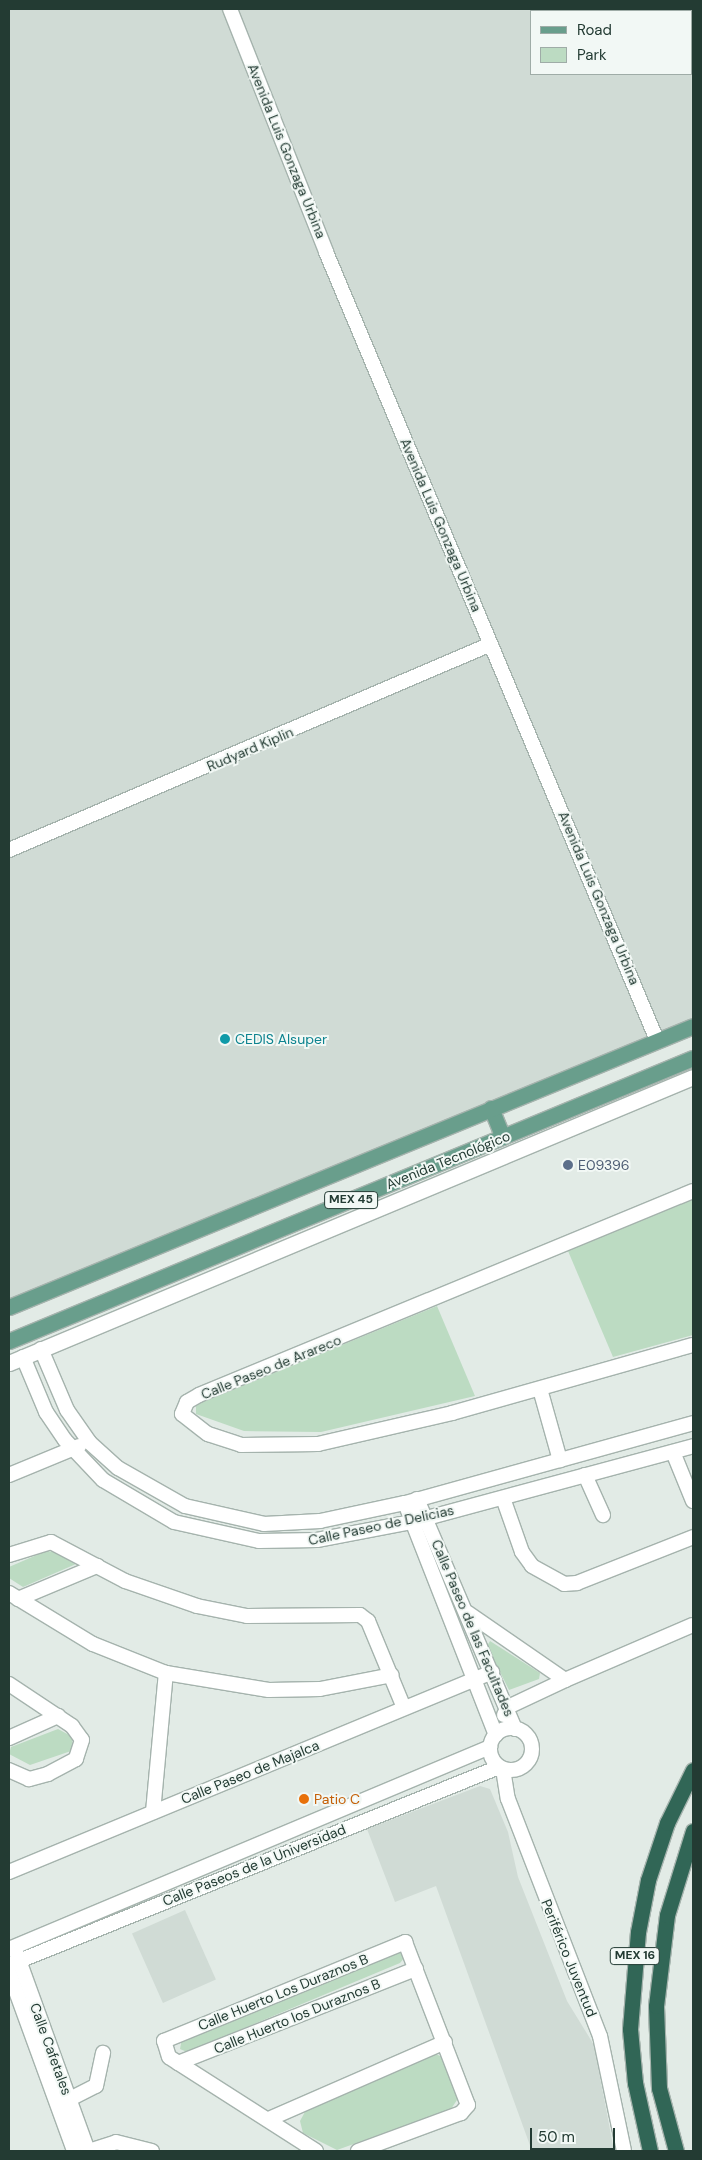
<!DOCTYPE html>
<meta charset="utf-8">
<style>
body{margin:0}
#map{position:relative;width:702px;height:2160px;overflow:hidden;background:#e2ebe6;font-family:"DM Sans",sans-serif}
div>[style]{position:absolute}
.built>*{inset:0;background:#d0dbd5;transform-origin:0 0}
.green>*{inset:0;background:#bcdbc2}
.roads{filter:drop-shadow(1px 0 #a5b3ad) drop-shadow(-1px 0 #a5b3ad) drop-shadow(0 1px #a5b3ad) drop-shadow(0 -1px #a5b3ad)}
.street>*{height:14px;margin:-7px;padding:0 7px;transform-origin:7px;border-radius:7px;background:#fff}
.street>.ring{margin:-7px;padding:0;box-sizing:content-box;background:none;border:14px solid #fff;border-radius:50%}
.secondary>*{height:15px;margin:-7.5px;padding:0 7.5px;transform-origin:7.5px;border-radius:7.5px;background:#fff}
.primary>*{height:15px;margin:-7.5px;padding:0 7.5px;transform-origin:7.5px;border-radius:7.5px;background:#699e8c}
.highway>*{height:15px;margin:-7.5px;padding:0 7.5px;transform-origin:7.5px;border-radius:7.5px;background:#316656}
.dots>*{width:14px;height:14px;translate:-50% -50%;box-sizing:border-box;border:2px solid #f2f8f5;border-radius:50%}
span{translate:-50% -50%;white-space:nowrap;text-align:center;line-height:1.15;-webkit-text-stroke:4px #f2f8f5;paint-order:stroke}
.shield-label span{padding:1px 4px;background:#f2f8f5;border:1px solid;border-radius:4px;-webkit-text-stroke-width:0}
.shield-label{font-size:12px;color:#233b33;font-weight:700}
.street-label{font-size:14px;color:#233b33}
.culture-label{font-size:14px;color:#0d838f}
.left{translate:0 -50%;text-align:left}
.service-label{font-size:14px;color:#4e5e75}
.food-label{font-size:14px;color:#c56008}
.frame{position:absolute;inset:0;border:10px solid #233b33;pointer-events:none}
.legend{position:absolute;left:530px;top:10px;width:162px;height:65px;box-sizing:border-box;background:#f2f8f5;border:1px solid #9faca7;margin:0;padding:6px 9px;list-style:none;font-size:15px;color:#233b33}
.legend li{display:flex;align-items:center;gap:10px;height:25px}
.legend b{width:25px;border:1px solid #9faca7}
.scale{position:absolute;left:530px;top:2128px;width:85px;height:22px;box-sizing:border-box;border:2px solid #233b33;border-top:0;padding-left:6px;font-size:15px;line-height:18px;white-space:nowrap;color:#233b33;-webkit-text-stroke:4px #f2f8f5;paint-order:stroke}
</style>
<div id="map">
<div class="built">
<div style="clip-path:polygon(evenodd,9px 9px,693px 9px,693px 1023px,9px 1301px,9px 9px,531px 11px,691px 11px,691px 74px,531px 74px,531px 11px)"></div>
<div style="clip-path:polygon(480px 1786px,490px 1789px,508px 1832px,518px 1877px,567px 2001px,594px 2045px,614px 2151px,532px 2151px,436px 1886px,395px 1902px,367px 1829px)"></div>
<div style="left:185px;top:1910px;width:76px;height:58px;rotate:66deg"></div>
</div>
<div class="green">
<div style="clip-path:polygon(693px 1197px,693px 1335px,613px 1357px,568px 1251px)"></div>
<div style="clip-path:polygon(437px 1306px,475px 1396px,321px 1432px,244px 1431px,196px 1414px,196px 1406px,205px 1401px)"></div>
<div style="clip-path:polygon(46px 1551px,61px 1553px,76px 1564px,23px 1587px,9px 1578px,9px 1567px)"></div>
<div style="clip-path:polygon(490px 1641px,540px 1673px,539px 1679px,509px 1690px,487px 1646px)"></div>
<div style="clip-path:polygon(58px 1729px,73px 1737px,71px 1751px,30px 1765px,9px 1754px,11px 1747px)"></div>
<div style="clip-path:polygon(394px 1949px,403px 1950px,405px 1957px,400px 1963px,187px 2052px,180px 2049px,182px 2038px)"></div>
<div style="clip-path:polygon(435px 2054px,443px 2057px,459px 2097px,451px 2109px,337px 2150px,303px 2133px,300px 2121px,306px 2110px)"></div>
</div>
<div class="roads">
<div class="street">
<div style="left:230px;top:9px;width:261px;rotate:68.4deg"></div>
<div style="left:326px;top:252px;width:855px;rotate:67.22deg"></div>
<div style="left:9px;top:850px;width:524px;rotate:-23.14deg"></div>
<div style="left:693px;top:1191px;width:534px;rotate:157.56deg"></div>
<div style="left:199px;top:1395px;width:14px;rotate:150deg"></div>
<div style="left:187px;top:1402px;width:13px;rotate:113deg"></div>
<div style="left:182px;top:1414px;width:33px;rotate:38deg"></div>
<div style="left:208px;top:1434px;width:35px;rotate:18deg"></div>
<div style="left:241px;top:1445px;width:77px;rotate:-0.7deg"></div>
<div style="left:318px;top:1444px;width:138px;rotate:-13deg"></div>
<div style="left:452px;top:1413px;width:250px;rotate:-15.8deg"></div>
<div style="left:41px;top:1349px;width:66px;rotate:66.9deg"></div>
<div style="left:67px;top:1410px;width:39px;rotate:55deg"></div>
<div style="left:89px;top:1442px;width:39px;rotate:42deg"></div>
<div style="left:118px;top:1468px;width:77px;rotate:29.6deg"></div>
<div style="left:185px;top:1506px;width:81px;rotate:12.8deg"></div>
<div style="left:264px;top:1524px;width:56px;rotate:-3.1deg"></div>
<div style="left:320px;top:1521px;width:87px;rotate:-12deg"></div>
<div style="left:405px;top:1503px;width:299px;rotate:-15.5deg"></div>
<div style="left:23px;top:1357px;width:60px;rotate:67.3deg"></div>
<div style="left:46px;top:1412px;width:34px;rotate:56deg"></div>
<div style="left:65px;top:1440px;width:55px;rotate:46.5deg"></div>
<div style="left:103px;top:1480px;width:82px;rotate:30.6deg"></div>
<div style="left:174px;top:1522px;width:87px;rotate:12.6deg"></div>
<div style="left:259px;top:1541px;width:58px;rotate:-1deg"></div>
<div style="left:317px;top:1540px;width:97px;rotate:-10.7deg"></div>
<div style="left:412px;top:1522px;width:291px;rotate:-15.1deg"></div>
<div style="left:540px;top:1389px;width:74px;rotate:74.3deg"></div>
<div style="left:673px;top:1452px;width:53px;rotate:67.8deg"></div>
<div style="left:9px;top:1475px;width:76px;rotate:-22.5deg"></div>
<div style="left:585px;top:1475px;width:44px;rotate:65.8deg"></div>
<div style="left:503px;top:1498px;width:57px;rotate:70.6deg"></div>
<div style="left:522px;top:1552px;width:17px;rotate:54deg"></div>
<div style="left:532px;top:1566px;width:37px;rotate:29deg"></div>
<div style="left:564px;top:1584px;width:13px;rotate:-4deg"></div>
<div style="left:577px;top:1583px;width:125px;rotate:-21.6deg"></div>
<div style="left:417px;top:1499px;width:250px;rotate:66.9deg"></div>
<div style="left:405px;top:1503px;width:249px;rotate:68.6deg"></div>
<div style="left:9px;top:1555px;width:44px;rotate:-17.2deg"></div>
<div style="left:51px;top:1542px;width:84px;rotate:27.8deg"></div>
<div style="left:125px;top:1581px;width:76px;rotate:19.1deg"></div>
<div style="left:197px;top:1606px;width:51px;rotate:11.3deg"></div>
<div style="left:247px;top:1616px;width:113px;rotate:-0.5deg"></div>
<div style="left:360px;top:1615px;width:10px;rotate:37deg"></div>
<div style="left:368px;top:1621px;width:94px;rotate:67.5deg"></div>
<div style="left:9px;top:1593px;width:98px;rotate:31.3deg"></div>
<div style="left:93px;top:1644px;width:79px;rotate:21.7deg"></div>
<div style="left:166px;top:1673px;width:104px;rotate:9.4deg"></div>
<div style="left:269px;top:1690px;width:51px;rotate:-1.1deg"></div>
<div style="left:320px;top:1689px;width:73px;rotate:-11deg"></div>
<div style="left:18px;top:1599px;width:86px;rotate:-22.7deg"></div>
<div style="left:468px;top:1613px;width:118px;rotate:34.6deg"></div>
<div style="left:9px;top:1684px;width:76px;rotate:33.7deg"></div>
<div style="left:72px;top:1726px;width:17px;rotate:54deg"></div>
<div style="left:82px;top:1740px;width:20px;rotate:108deg"></div>
<div style="left:76px;top:1759px;width:32px;rotate:152deg"></div>
<div style="left:48px;top:1774px;width:20px;rotate:165deg"></div>
<div style="left:29px;top:1779px;width:22px;rotate:-156deg"></div>
<div style="left:504px;top:1715px;width:9px;rotate:-63deg"></div>
<div style="left:508px;top:1707px;width:63px;rotate:-25.3deg"></div>
<div style="left:565px;top:1680px;width:139px;rotate:-23.3deg"></div>
<div class="ring" style="left:490px;top:1728px;width:28px;height:28px"></div>
<div style="left:9px;top:1738px;width:54px;rotate:-24.2deg"></div>
<div style="left:503px;top:1769px;width:30px;rotate:81deg"></div>
<div style="left:508px;top:1799px;width:254px;rotate:68.8deg"></div>
<div style="left:600px;top:2036px;width:117px;rotate:78.2deg"></div>
<div style="left:153px;top:1812px;width:140px;rotate:-84.7deg"></div>
<div style="left:9px;top:1872px;width:523px;rotate:-22.49deg"></div>
<div style="left:9px;top:1949px;width:522px;rotate:-22.78deg"></div>
<div style="left:16px;top:1952px;width:212px;rotate:70.1deg"></div>
<div style="left:9px;top:1965px;width:528px;rotate:-22deg"></div>
<div style="left:9px;top:1972px;width:190px;rotate:70deg"></div>
<div style="left:178px;top:2063px;width:256px;rotate:-21.6deg"></div>
<div style="left:62px;top:2103px;width:38px;rotate:-27deg"></div>
<div style="left:96px;top:2086px;width:34px;rotate:-78deg"></div>
<div style="left:269px;top:2119px;width:192px;rotate:-23.6deg"></div>
<div style="left:89px;top:2151px;width:28px;rotate:-18deg"></div>
<div style="left:116px;top:2142px;width:37px;rotate:14deg"></div>
<div style="left:316px;top:2151px;width:174px;rotate:-147.4deg"></div>
<div style="left:169px;top:2057px;width:17px;rotate:-107deg"></div>
<div style="left:164px;top:2041px;width:261px;rotate:-22.3deg"></div>
<div style="left:405px;top:1942px;width:175px;rotate:68.9deg"></div>
<div style="left:468px;top:2105px;width:11px;rotate:131deg"></div>
<div style="left:461px;top:2113px;width:110px;rotate:159.7deg"></div>
</div>
<div class="secondary">
<div style="left:9px;top:1363px;width:741px;rotate:-22.69deg"></div>
</div>
<div class="primary">
<div style="left:491px;top:1108px;width:31px;rotate:68deg"></div>
<div style="left:9px;top:1307px;width:739px;rotate:-22.33deg"></div>
<div style="left:9px;top:1341px;width:740px;rotate:-22.48deg"></div>
</div>
<div class="highway">
<div style="left:650px;top:2151px;width:70px;rotate:-102.4deg"></div>
<div style="left:635px;top:2083px;width:54px;rotate:-95.3deg"></div>
<div style="left:630px;top:2029px;width:97px;rotate:-85.3deg"></div>
<div style="left:638px;top:1932px;width:53px;rotate:-79.1deg"></div>
<div style="left:648px;top:1880px;width:60px;rotate:-71.6deg"></div>
<div style="left:667px;top:1823px;width:59px;rotate:-63.9deg"></div>
<div style="left:676px;top:2151px;width:65px;rotate:-105.1deg"></div>
<div style="left:659px;top:2088px;width:82px;rotate:-92.1deg"></div>
<div style="left:656px;top:2006px;width:92px;rotate:-83.1deg"></div>
<div style="left:667px;top:1915px;width:88px;rotate:-72.8deg"></div>
</div>
</div>
<div class="dots">
<div style="left:225px;top:1039px;background:#0f9aa8"></div>
<div style="left:568px;top:1165px;background:#5c6f8a"></div>
<div style="left:304px;top:1799px;background:#e8710a"></div>
</div>
<div class="shield-label">
<span style="left:351px;top:1200px">MEX 45</span>
<span style="left:635px;top:1956px">MEX 16</span>
</div>
<div class="street-label">
<span style="left:287px;top:151px;rotate:68deg">Avenida Luis Gonzaga Urbina</span>
<span style="left:441px;top:525px;rotate:67deg">Avenida Luis Gonzaga Urbina</span>
<span style="left:250px;top:749px;rotate:-23deg">Rudyard Kiplin</span>
<span style="left:599px;top:898px;rotate:67deg">Avenida Luis Gonzaga Urbina</span>
<span style="left:448px;top:1160px;rotate:-22deg">Avenida Tecnológico</span>
<span style="left:271px;top:1367px;rotate:-22deg">Calle Paseo de Arareco</span>
<span style="left:381px;top:1525px;rotate:-12deg">Calle Paseo de Delicias</span>
<span style="left:473px;top:1628px;rotate:67deg">Calle Paseo de las Facultades</span>
<span style="left:250px;top:1772px;rotate:-22deg">Calle Paseo de Majalca</span>
<span style="left:254px;top:1865px;rotate:-22deg">Calle Paseos de la Universidad</span>
<span style="left:569px;top:1958px;rotate:68deg">Periférico Juventud</span>
<span style="left:283px;top:1992px;rotate:-22deg">Calle Huerto Los Duraznos B</span>
<span style="left:297px;top:2016px;rotate:-22deg">Calle Huerto los Duraznos B</span>
<span style="left:51px;top:2049px;rotate:70deg">Calle Cafetales</span>
</div>
<div class="culture-label">
<span class="left" style="left:235px;top:1039px">CEDIS Alsuper</span>
</div>
<div class="service-label">
<span class="left" style="left:578px;top:1165px">E09396</span>
</div>
<div class="food-label">
<span class="left" style="left:314px;top:1799px">Patio C</span>
</div>
<div class="frame"></div>
<ul class="legend">
<li><b style="height:6px;background:#699e8c"></b>Road</li>
<li><b style="height:14px;background:#bcdbc2"></b>Park</li>
</ul>
<div class="scale">50 m</div>
</div>
